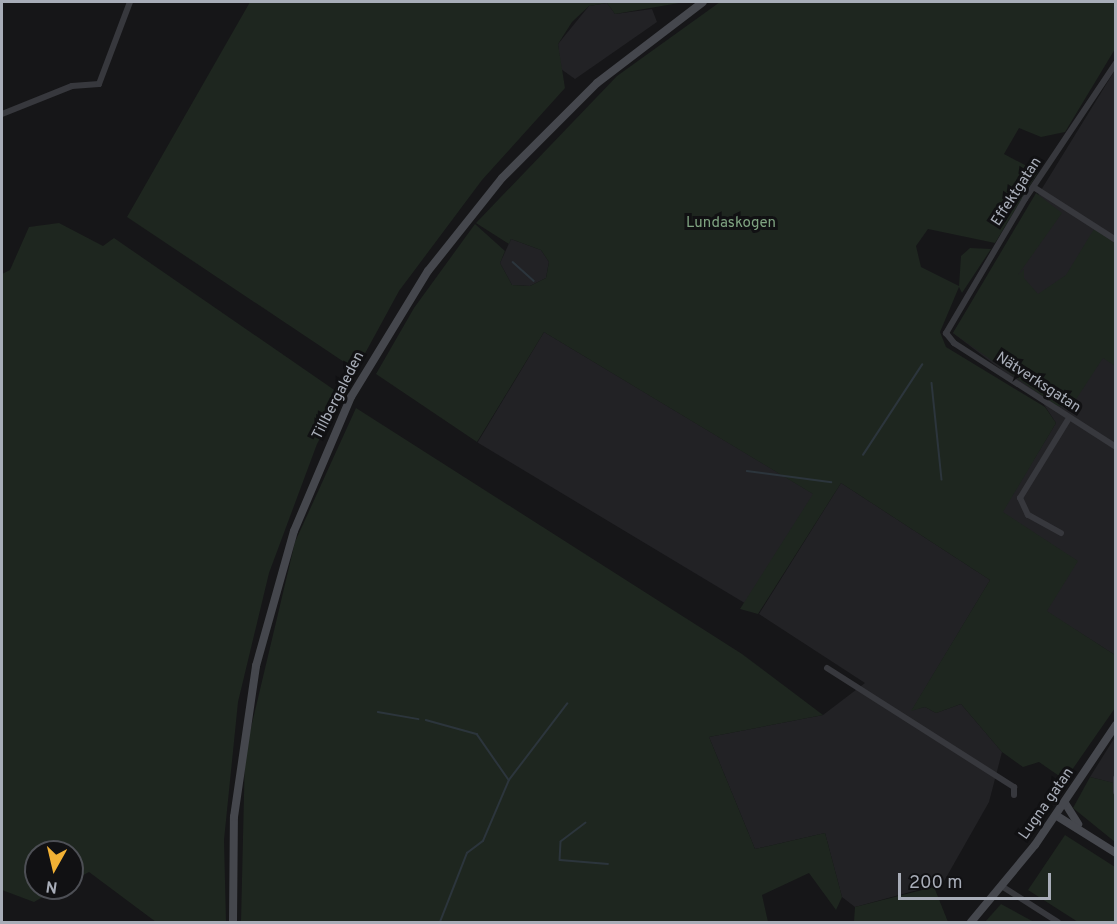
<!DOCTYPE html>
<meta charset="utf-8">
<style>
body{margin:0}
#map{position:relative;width:1117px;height:924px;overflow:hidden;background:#161618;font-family:Overpass,sans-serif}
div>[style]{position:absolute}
.built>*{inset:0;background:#222225;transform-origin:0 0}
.green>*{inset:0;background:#1e261f}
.stream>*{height:1.5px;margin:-0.75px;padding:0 0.75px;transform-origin:0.75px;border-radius:0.75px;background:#2c353c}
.minor>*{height:6px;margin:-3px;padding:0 3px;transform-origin:3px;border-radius:3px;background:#37383d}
.secondary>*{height:8px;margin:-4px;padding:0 4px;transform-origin:4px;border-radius:4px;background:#45474d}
span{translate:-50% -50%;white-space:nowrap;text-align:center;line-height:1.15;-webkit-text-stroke:6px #111113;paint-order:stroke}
.street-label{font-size:15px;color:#a8adb8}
.park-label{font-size:15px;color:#7fa381}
.frame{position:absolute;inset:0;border:3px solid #a8adb8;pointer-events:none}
.north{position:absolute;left:24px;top:840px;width:60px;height:60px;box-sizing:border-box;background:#111113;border:2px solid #4d4f55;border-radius:50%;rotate:188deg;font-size:16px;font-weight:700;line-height:24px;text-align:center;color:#a8adb8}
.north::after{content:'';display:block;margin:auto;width:21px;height:27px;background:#f2b134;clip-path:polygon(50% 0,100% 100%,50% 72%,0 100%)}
.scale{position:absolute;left:898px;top:873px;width:153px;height:27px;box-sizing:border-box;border:3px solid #a8adb8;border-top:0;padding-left:8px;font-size:18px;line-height:21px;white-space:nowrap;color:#a8adb8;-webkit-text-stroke:4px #111113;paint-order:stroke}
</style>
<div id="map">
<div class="built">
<div style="clip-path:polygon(607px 3px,615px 14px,652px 9px,657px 22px,575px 79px,561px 69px,558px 44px,589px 6px)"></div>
<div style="clip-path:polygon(1115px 70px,1115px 655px,1046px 611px,1077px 561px,1002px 512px,1056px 423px,1041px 400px,953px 333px)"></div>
<div style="clip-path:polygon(511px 239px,541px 250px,549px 262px,546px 278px,530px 286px,512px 285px,500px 263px)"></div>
<div style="left:544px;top:332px;width:315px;height:129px;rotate:31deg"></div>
<div style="clip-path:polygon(841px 483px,990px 580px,912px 710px,925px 707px,936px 713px,961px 704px,1002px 752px,989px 802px,943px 883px,855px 907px,842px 897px,825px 833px,755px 849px,709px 737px,823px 715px,865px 683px,759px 614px)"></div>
<div style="clip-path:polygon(1115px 737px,1115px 793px,1113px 783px,1090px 777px)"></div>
</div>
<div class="green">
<div style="clip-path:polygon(250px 2px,685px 2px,615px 14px,607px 3px,589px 6px,572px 22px,558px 44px,565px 88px,482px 180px,399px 291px,356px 370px,127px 217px)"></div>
<div style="clip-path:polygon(720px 2px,1115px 2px,1115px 49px,1065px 132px,1041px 137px,1019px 128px,1004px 154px,1038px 172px,995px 243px,928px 229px,916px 246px,921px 267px,959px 286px,961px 256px,970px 248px,991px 249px,962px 293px,959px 287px,940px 332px,946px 347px,1045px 407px,1056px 423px,1003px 512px,1078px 561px,1047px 611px,1115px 655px,1115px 708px,1065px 780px,1039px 762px,1023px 767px,1002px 752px,961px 704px,936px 713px,925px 707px,911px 711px,990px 580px,841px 483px,758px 614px,740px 609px,813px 494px,544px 332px,477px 442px,376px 374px,414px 308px,475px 224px,505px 251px,500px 263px,512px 285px,530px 286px,546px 278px,549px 262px,541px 250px,511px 239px,509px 244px,476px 223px,617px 76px)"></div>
<div style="clip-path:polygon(1036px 193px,1062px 213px,1018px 275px,1024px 269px,1024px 278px,1038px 294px,1066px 275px,1094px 229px,1115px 243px,1115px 366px,1103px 358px,1071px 407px,1057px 406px,953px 333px)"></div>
<div style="clip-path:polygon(59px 223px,103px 246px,114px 238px,343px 396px,317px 444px,269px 573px,238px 702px,224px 840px,226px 922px,156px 922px,89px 872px,72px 881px,72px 852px,36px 852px,36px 888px,59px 888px,34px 902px,2px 890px,2px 274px,10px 270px,29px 227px)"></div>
<div style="clip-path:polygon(356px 408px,742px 654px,823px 715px,709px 737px,755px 849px,825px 833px,842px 897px,836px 910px,809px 873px,762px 895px,768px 922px,241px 922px,245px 753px,295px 542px)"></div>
<div style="clip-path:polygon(1090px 777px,1114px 783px,1115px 842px,1073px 808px)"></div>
<div style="clip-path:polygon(1065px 835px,1115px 867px,1115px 922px,1078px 922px,1028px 890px)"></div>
<div style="clip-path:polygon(934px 887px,948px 922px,854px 922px,855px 907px)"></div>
<div style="clip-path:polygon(1001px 904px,1034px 922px,985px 922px)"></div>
</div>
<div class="stream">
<div style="left:513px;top:262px;width:28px;rotate:42deg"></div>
<div style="left:932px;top:383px;width:97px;rotate:84.1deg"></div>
<div style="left:863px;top:455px;width:108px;rotate:-56.8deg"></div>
<div style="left:747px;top:471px;width:85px;rotate:7.5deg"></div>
<div style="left:378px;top:712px;width:41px;rotate:9.9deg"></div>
<div style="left:426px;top:720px;width:53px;rotate:15.4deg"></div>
<div style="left:477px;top:734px;width:56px;rotate:55.2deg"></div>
<div style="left:509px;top:780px;width:96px;rotate:-52.7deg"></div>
<div style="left:586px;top:823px;width:31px;rotate:143deg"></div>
<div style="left:561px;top:842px;width:18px;rotate:93deg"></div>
<div style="left:560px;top:860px;width:48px;rotate:4.8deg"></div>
<div style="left:440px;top:922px;width:74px;rotate:-68.6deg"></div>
<div style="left:467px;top:853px;width:20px;rotate:-37deg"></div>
<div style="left:483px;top:841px;width:66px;rotate:-66.9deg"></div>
</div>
<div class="minor">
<div style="left:1116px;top:63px;width:164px;rotate:123.8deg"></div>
<div style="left:1025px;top:199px;width:156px;rotate:120.5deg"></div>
<div style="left:946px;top:333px;width:13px;rotate:51deg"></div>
<div style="left:954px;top:343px;width:193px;rotate:32.7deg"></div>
<div style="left:2px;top:114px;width:75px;rotate:-21.8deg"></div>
<div style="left:72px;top:86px;width:27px;rotate:-4deg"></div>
<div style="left:99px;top:84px;width:88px;rotate:-69.3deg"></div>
<div style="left:1035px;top:188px;width:96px;rotate:32.7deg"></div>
<div style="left:1061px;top:533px;width:38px;rotate:-151deg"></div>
<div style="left:1028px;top:515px;width:19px;rotate:-115deg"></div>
<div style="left:1020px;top:498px;width:94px;rotate:-58.5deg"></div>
<div style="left:827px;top:668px;width:222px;rotate:32.5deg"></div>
<div style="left:1014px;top:787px;width:8px;rotate:90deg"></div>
<div style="left:1116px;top:778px;width:14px;rotate:90deg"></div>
<div style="left:1003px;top:887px;width:65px;rotate:32.5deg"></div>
</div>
<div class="secondary">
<div style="left:1065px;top:803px;width:25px;rotate:58deg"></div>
<div style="left:1057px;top:816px;width:70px;rotate:32.1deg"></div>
<div style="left:233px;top:922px;width:105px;rotate:-89.5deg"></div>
<div style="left:234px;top:817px;width:153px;rotate:-81.7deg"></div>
<div style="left:256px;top:666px;width:140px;rotate:-74.3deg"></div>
<div style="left:294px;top:531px;width:146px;rotate:-67deg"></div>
<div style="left:351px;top:397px;width:148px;rotate:-58.6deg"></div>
<div style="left:428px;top:271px;width:119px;rotate:-51.5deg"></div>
<div style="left:502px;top:178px;width:134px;rotate:-45deg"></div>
<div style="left:597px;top:83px;width:133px;rotate:-37.4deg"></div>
<div style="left:971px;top:922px;width:100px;rotate:-50.3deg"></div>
<div style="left:1035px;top:845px;width:145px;rotate:-56deg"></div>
</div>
<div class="street-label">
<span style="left:1017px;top:192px;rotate:-57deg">Effektgatan</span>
<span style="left:1038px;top:383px;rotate:33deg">Nätverksgatan</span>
<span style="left:339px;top:396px;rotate:-63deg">Tillbergaleden</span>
<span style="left:1047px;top:804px;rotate:-55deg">Lugna gatan</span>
</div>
<div class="park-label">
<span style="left:731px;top:224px">Lundaskogen</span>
</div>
<div class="frame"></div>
<div class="north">N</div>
<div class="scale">200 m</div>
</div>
